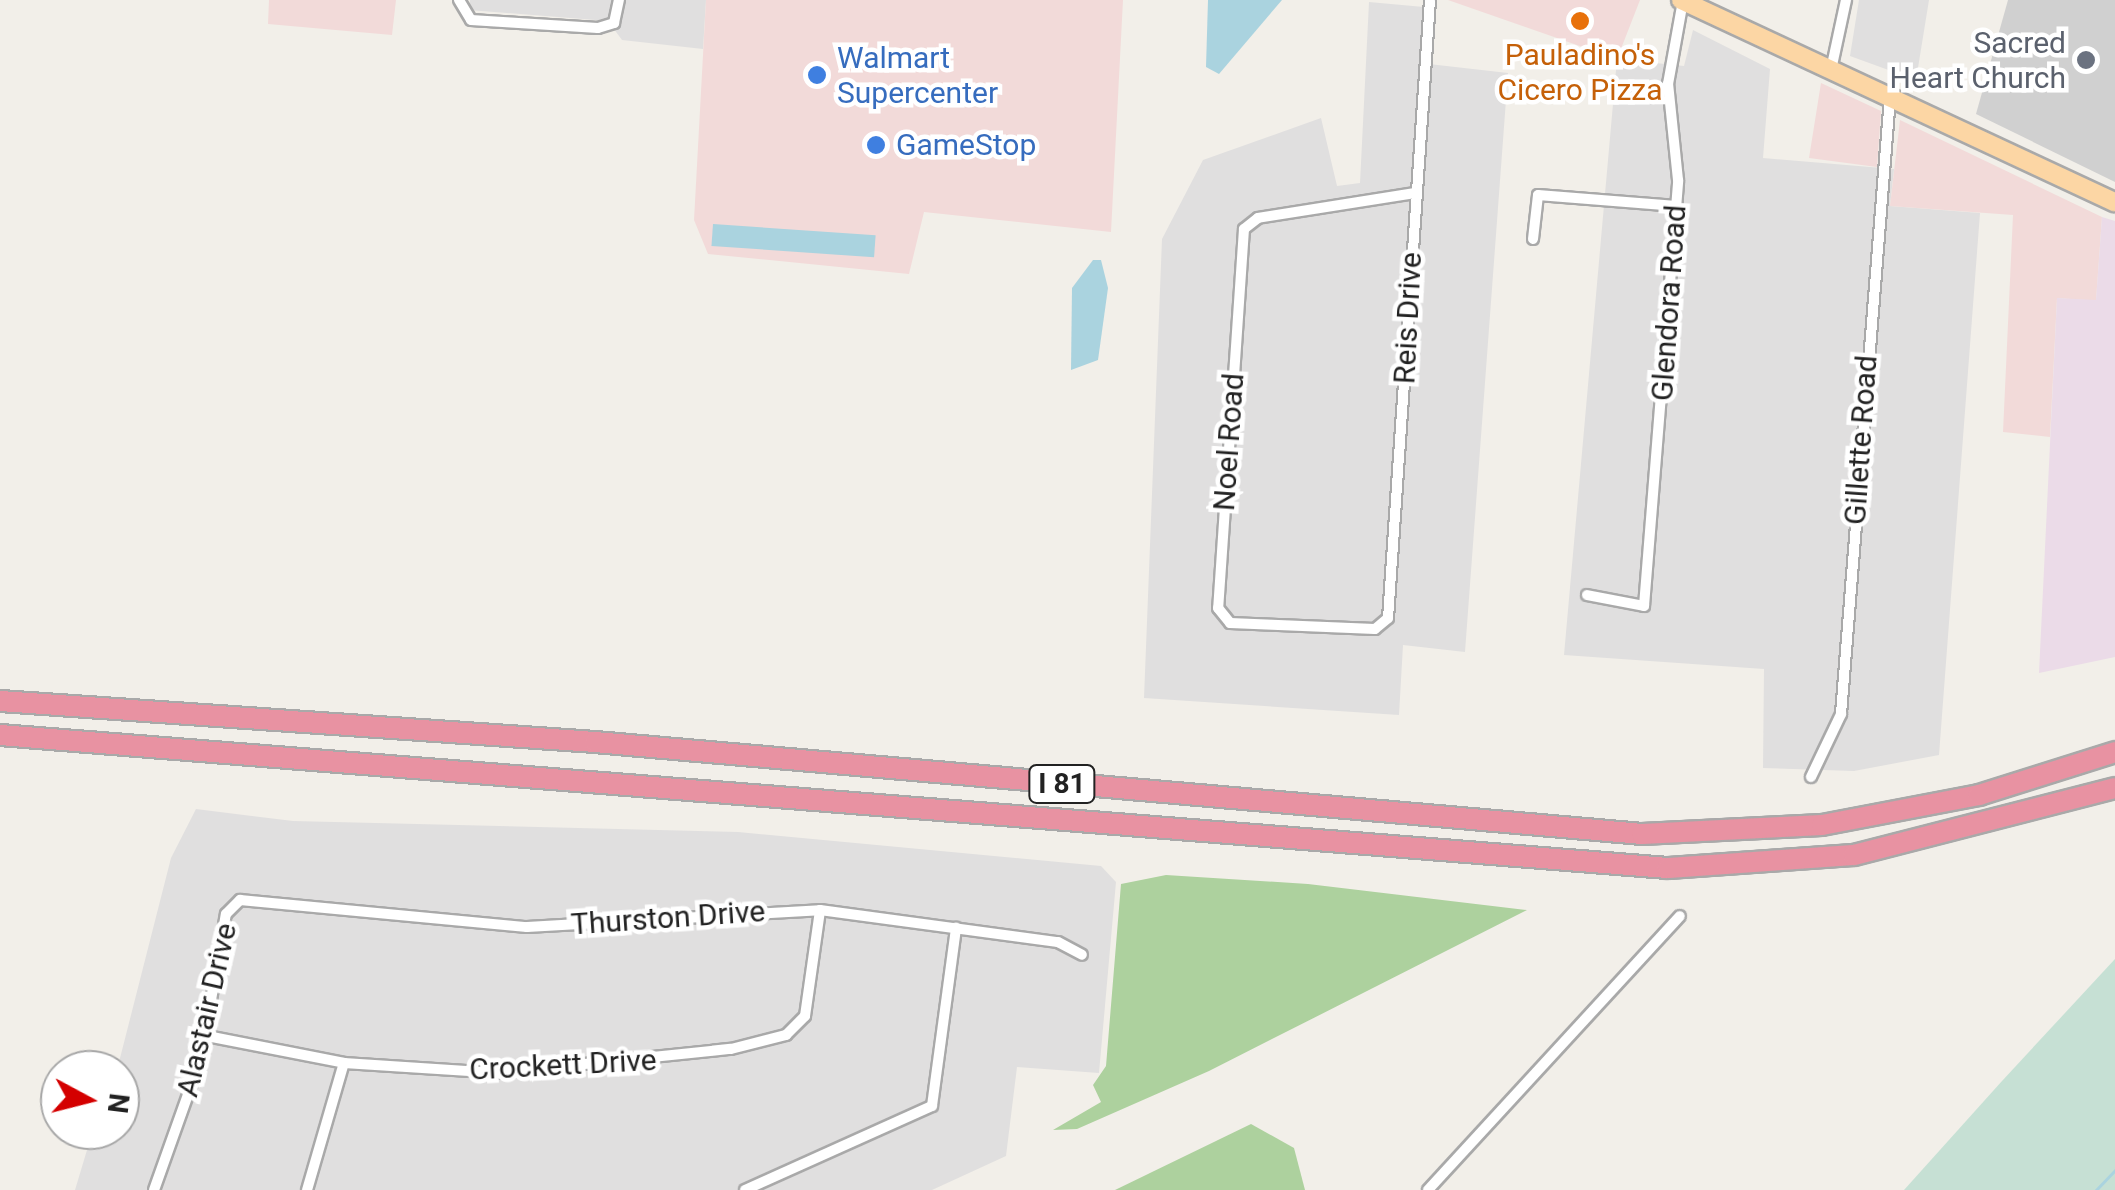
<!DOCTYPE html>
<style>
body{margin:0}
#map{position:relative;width:2115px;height:1190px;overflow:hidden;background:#f2efe9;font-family:Roboto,sans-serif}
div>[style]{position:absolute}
.residential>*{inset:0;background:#e0dfdf}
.commercial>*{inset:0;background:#f2dad9}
.industrial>*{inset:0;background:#ebdbe8}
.religious>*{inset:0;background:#d0d0d0}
.forest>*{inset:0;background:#add19e}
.wetland>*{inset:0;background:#c6e0d4}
.water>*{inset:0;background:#aad3df;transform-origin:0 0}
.stream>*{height:2.5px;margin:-1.25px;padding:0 1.25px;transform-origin:1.25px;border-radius:1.25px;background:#aad3df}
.roads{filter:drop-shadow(2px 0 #a9a9a9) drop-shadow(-2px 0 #a9a9a9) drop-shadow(0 2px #a9a9a9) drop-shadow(0 -2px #a9a9a9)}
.street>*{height:10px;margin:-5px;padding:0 5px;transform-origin:5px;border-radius:5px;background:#fff}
.primary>*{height:18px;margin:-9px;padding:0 9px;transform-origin:9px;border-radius:9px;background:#fcd6a4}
.highway>*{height:20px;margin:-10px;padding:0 10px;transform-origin:10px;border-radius:10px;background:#e892a2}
.dots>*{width:28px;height:28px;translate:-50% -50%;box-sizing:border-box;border:5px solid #fff;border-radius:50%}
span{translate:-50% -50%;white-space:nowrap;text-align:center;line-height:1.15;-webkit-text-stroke:9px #fff;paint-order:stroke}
.shield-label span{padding:2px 8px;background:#fff;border:2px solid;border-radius:8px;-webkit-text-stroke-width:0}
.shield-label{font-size:28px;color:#222;font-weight:700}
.worship-label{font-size:30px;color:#5b616d}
.right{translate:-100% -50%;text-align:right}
.food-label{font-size:30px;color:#c56008}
.shop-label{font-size:30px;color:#366cbe}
.left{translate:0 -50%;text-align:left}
.street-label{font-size:30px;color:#222}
.north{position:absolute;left:40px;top:1050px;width:100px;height:100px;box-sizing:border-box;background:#fff;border:2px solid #a7a7a7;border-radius:50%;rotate:97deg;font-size:28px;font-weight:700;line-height:40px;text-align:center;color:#222}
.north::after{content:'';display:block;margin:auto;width:35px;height:45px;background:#d40000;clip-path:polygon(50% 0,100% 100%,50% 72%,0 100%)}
</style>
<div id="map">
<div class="residential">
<div style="clip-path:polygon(470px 0,706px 0,703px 49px,622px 40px,608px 21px,469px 10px)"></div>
<div style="clip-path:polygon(1859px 0,1929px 0,1916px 80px,1850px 56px)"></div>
<div style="clip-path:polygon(1369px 2px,1424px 7px,1420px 63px,1508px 73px,1465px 652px,1403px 645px,1399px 715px,1144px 698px,1162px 239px,1203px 160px,1321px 118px,1337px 186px,1360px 183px)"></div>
<div style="clip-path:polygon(1693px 30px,1770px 69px,1763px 158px,1894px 169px,1890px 206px,1980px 213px,1939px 755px,1854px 771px,1763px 768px,1764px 669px,1564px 655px,1617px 59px,1684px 66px)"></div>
<div style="clip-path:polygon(196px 809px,293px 821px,738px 832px,1101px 866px,1116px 882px,1099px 1073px,1017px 1067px,1006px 1156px,932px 1190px,75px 1190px,93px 1130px,120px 1130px,117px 1070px,171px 858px)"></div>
</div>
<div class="commercial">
<div style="clip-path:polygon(269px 0,396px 0,392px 35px,268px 24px)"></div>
<div style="clip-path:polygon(706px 0,1123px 0,1111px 232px,924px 212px,909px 274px,708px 254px,694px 220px)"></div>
<div style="clip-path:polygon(1448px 0,1640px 0,1617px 59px)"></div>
<div style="clip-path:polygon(1821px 83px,1881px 111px,1877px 167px,1809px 158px)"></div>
<div style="clip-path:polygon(1900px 120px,2102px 217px,2096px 301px,2057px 298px,2050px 437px,2003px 432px,2013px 215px,1890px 206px)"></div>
</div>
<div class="industrial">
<div style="clip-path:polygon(2102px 217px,2115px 221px,2115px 657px,2039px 673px,2057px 298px,2096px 300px)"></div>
</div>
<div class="religious">
<div style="clip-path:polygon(2008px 0,2115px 0,2115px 182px,1976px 114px)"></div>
</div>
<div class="forest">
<div style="clip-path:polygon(1166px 875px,1308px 884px,1527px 910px,1209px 1071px,1077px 1129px,1053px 1130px,1101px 1102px,1093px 1085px,1106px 1066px,1121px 884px)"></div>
<div style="clip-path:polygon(1251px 1124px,1294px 1148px,1305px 1190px,1115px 1190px)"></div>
</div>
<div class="wetland">
<div style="clip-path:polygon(2115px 959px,2115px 1190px,1904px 1190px,2002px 1081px)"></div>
</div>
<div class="water">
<div style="clip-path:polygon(1208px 0,1282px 0,1219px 74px,1206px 67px)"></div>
<div style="left:713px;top:224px;width:163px;height:22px;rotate:4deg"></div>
<div style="clip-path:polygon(1093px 260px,1101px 260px,1108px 288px,1098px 360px,1071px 370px,1072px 288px)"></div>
</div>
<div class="stream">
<div style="left:2096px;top:1190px;width:28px;rotate:-46deg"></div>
</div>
<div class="roads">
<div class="street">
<div style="left:459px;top:0;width:23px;rotate:59deg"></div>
<div style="left:471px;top:20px;width:127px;rotate:3.6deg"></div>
<div style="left:598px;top:28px;width:17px;rotate:-17deg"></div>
<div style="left:614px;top:23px;width:24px;rotate:-78deg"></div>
<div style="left:1831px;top:70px;width:72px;rotate:-77.9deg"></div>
<div style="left:1415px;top:193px;width:159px;rotate:171deg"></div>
<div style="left:1258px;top:218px;width:18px;rotate:142deg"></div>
<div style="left:1244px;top:229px;width:380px;rotate:93.9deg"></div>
<div style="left:1218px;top:608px;width:19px;rotate:51deg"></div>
<div style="left:1230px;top:623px;width:145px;rotate:2.4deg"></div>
<div style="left:1375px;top:629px;width:17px;rotate:-40deg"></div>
<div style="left:1388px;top:618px;width:619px;rotate:-86.11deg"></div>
<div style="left:1533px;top:239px;width:44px;rotate:-83.5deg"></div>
<div style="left:1538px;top:195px;width:139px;rotate:4.5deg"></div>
<div style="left:1587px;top:595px;width:58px;rotate:10.9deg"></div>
<div style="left:1644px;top:606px;width:427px;rotate:-85.4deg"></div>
<div style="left:1678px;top:180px;width:97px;rotate:-95.9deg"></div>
<div style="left:1668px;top:84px;width:84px;rotate:-79.8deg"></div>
<div style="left:1811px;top:777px;width:70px;rotate:-64.5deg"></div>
<div style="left:1841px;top:714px;width:619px;rotate:-85.46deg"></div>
<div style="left:207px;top:1036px;width:140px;rotate:11.1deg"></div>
<div style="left:344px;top:1063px;width:153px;rotate:3.7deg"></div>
<div style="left:497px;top:1073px;width:235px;rotate:-5.9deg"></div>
<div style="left:731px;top:1049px;width:57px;rotate:-14.3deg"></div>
<div style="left:786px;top:1035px;width:27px;rotate:-45deg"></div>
<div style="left:805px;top:1016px;width:107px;rotate:-81.9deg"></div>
<div style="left:154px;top:1190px;width:140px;rotate:-70.4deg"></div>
<div style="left:201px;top:1058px;width:146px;rotate:-80.2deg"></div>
<div style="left:226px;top:914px;width:20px;rotate:-45deg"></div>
<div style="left:240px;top:900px;width:288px;rotate:5.4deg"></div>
<div style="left:527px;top:927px;width:293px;rotate:-3.3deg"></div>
<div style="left:820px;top:910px;width:240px;rotate:7.7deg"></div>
<div style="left:1058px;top:942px;width:27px;rotate:28deg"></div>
<div style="left:307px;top:1190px;width:132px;rotate:-73.8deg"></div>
<div style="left:745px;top:1190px;width:205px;rotate:-24.2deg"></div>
<div style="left:932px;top:1106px;width:180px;rotate:-82.3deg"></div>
<div style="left:1428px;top:1190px;width:372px;rotate:-47.4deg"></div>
</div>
<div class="primary">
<div style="left:1681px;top:0;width:479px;rotate:25deg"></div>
</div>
<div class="highway">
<div style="left:0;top:701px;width:596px;rotate:3.94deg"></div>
<div style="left:595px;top:742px;width:1051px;rotate:5.02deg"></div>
<div style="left:1642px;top:834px;width:180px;rotate:-2.9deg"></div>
<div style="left:1822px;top:825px;width:160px;rotate:-10.8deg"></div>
<div style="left:1979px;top:795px;width:143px;rotate:-17.5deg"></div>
<div style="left:0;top:735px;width:1673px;rotate:4.56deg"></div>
<div style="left:1668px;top:868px;width:186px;rotate:-4deg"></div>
<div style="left:1854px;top:855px;width:269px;rotate:-14.4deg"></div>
</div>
</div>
<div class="dots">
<div style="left:1580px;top:21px;background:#e8710a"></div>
<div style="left:2086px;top:60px;background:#6b7280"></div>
<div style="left:817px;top:75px;background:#3f7fe0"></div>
<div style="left:876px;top:145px;background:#3f7fe0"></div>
</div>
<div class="shield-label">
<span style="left:1062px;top:784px">I 81</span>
</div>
<div class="worship-label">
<span class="right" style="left:2066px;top:60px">Sacred<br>Heart Church</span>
</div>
<div class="food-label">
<span style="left:1580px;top:72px">Pauladino's<br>Cicero Pizza</span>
</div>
<div class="shop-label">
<span class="left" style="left:837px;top:75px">Walmart<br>Supercenter</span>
<span class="left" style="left:896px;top:145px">GameStop</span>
</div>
<div class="street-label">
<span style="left:1669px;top:303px;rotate:-86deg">Glendora Road</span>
<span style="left:1408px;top:318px;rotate:-87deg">Reis Drive</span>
<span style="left:1861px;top:440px;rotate:-86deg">Gillette Road</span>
<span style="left:1229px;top:442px;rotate:-86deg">Noel Road</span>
<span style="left:668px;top:918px;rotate:-4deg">Thurston Drive</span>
<span style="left:207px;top:1010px;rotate:-77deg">Alastair Drive</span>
<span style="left:563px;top:1065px;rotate:-3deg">Crockett Drive</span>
</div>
<div class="north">N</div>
</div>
